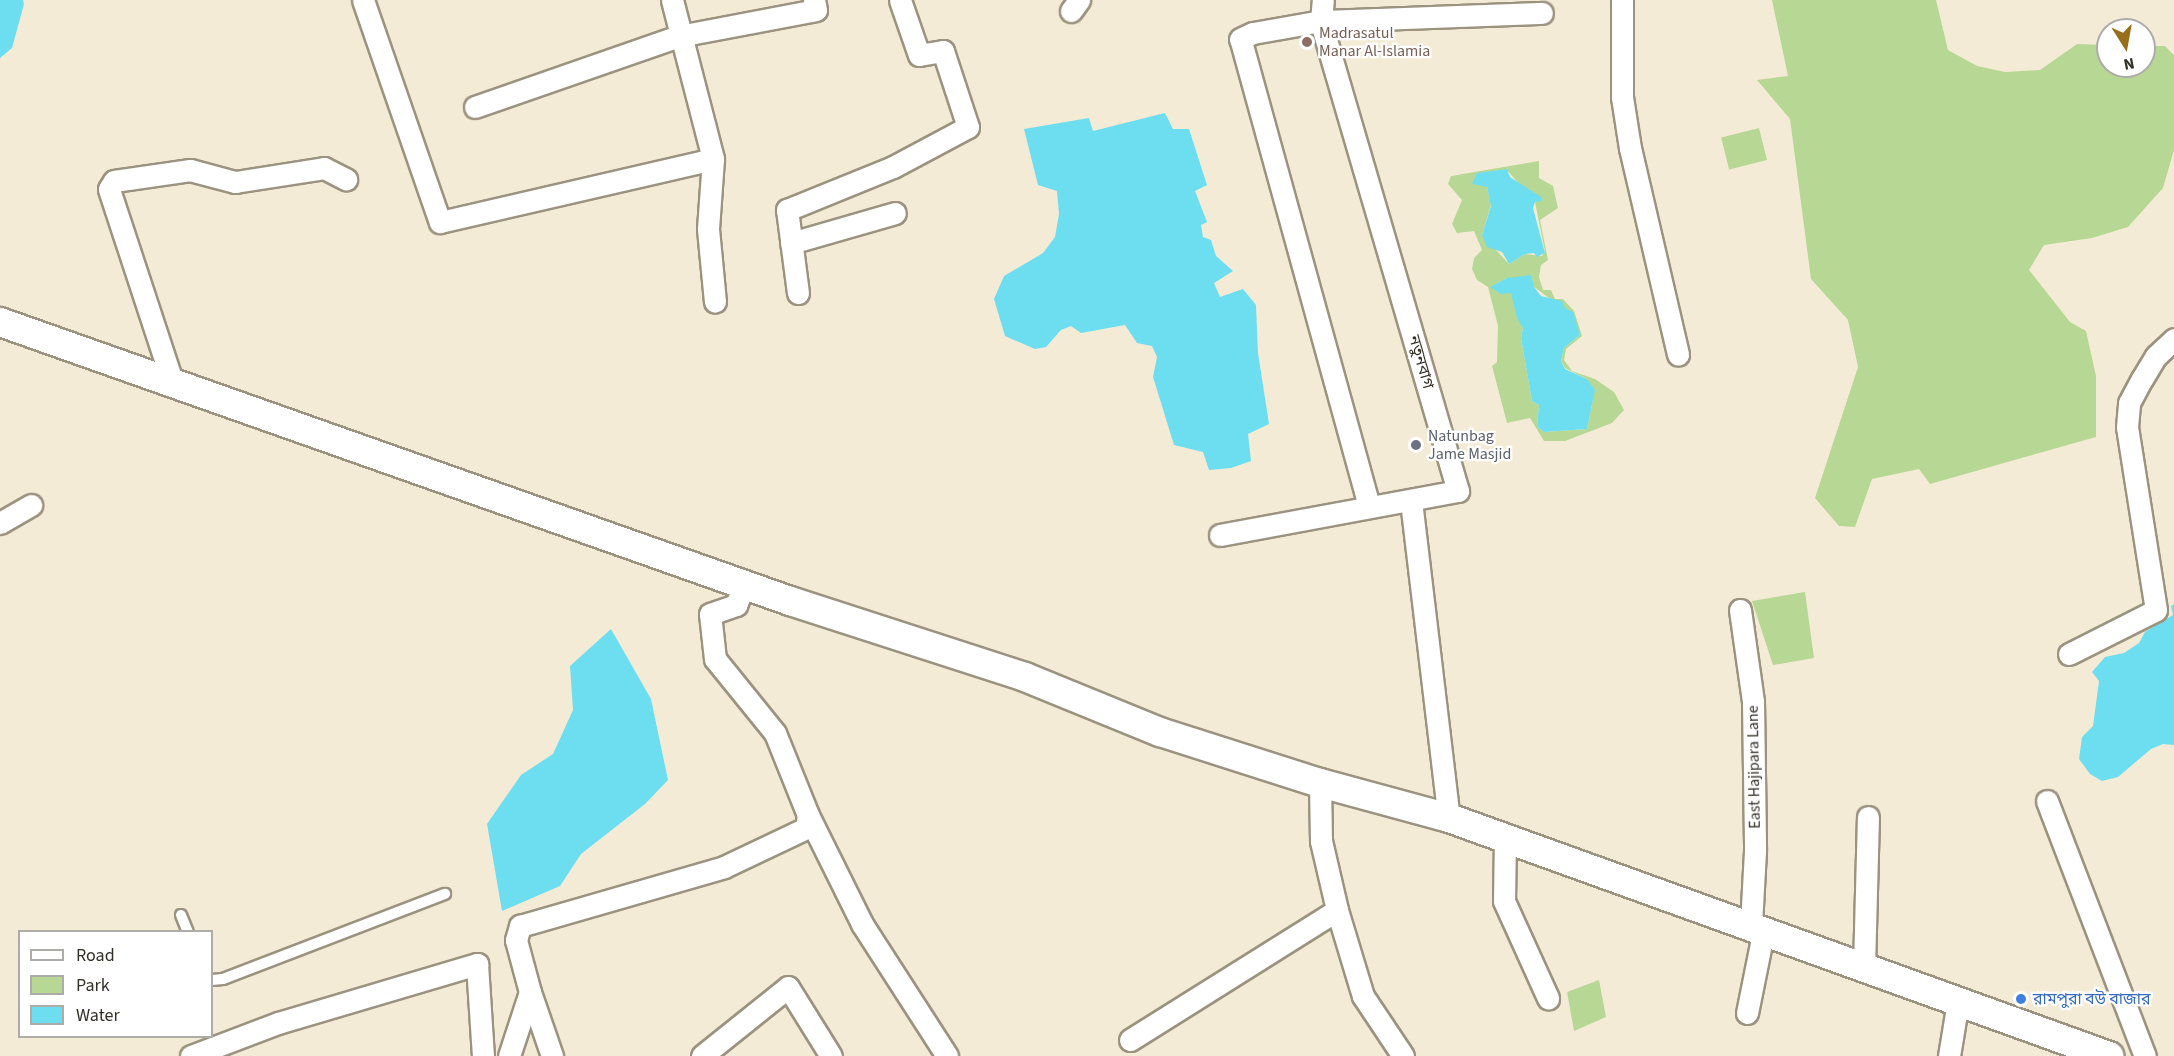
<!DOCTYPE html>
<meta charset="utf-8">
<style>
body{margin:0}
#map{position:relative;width:2174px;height:1056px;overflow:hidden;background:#f4ebd6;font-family:"Source Sans 3","Noto Sans Bengali",sans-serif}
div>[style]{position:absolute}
.green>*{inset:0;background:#b7d894;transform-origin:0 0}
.water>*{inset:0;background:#6ddef0}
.roads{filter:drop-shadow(2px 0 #9b9380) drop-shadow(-2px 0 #9b9380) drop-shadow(0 2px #9b9380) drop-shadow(0 -2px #9b9380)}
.lane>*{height:10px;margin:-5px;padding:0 5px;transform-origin:5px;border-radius:5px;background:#fff}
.street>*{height:21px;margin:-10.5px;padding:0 10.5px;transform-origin:10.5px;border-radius:10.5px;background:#fff}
.secondary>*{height:28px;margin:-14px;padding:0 14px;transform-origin:14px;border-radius:14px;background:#fff}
.dots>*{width:16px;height:16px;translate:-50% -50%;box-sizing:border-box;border:3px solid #fff;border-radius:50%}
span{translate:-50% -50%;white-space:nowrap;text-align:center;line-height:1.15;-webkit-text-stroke:4.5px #fff;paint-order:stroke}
.education-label{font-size:16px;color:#785e54}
.left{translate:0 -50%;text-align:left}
.street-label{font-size:16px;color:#333028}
.worship-label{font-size:16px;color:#5b616d}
.shop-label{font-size:16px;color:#366cbe}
.legend{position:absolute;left:18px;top:930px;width:195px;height:108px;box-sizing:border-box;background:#fff;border:2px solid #adaca9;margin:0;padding:8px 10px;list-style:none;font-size:18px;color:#333028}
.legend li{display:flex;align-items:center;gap:12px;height:30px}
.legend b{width:30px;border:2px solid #adaca9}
.north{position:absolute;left:2096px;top:18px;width:60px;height:60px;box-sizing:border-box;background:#fff;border:2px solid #adaca9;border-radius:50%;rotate:169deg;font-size:16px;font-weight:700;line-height:24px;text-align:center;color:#333028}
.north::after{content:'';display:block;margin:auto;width:21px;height:27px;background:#986e1a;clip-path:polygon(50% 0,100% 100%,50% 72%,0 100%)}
</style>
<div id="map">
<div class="green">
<div style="clip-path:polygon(1772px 0,1936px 0,1948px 50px,1977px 66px,2005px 72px,2040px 70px,2077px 44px,2108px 45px,2108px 66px,2144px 66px,2144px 46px,2165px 46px,2174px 55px,2174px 150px,2163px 188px,2128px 227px,2092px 238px,2044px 245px,2029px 270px,2070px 322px,2086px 331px,2096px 376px,2096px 437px,1930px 484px,1919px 469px,1872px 479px,1855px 527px,1839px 526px,1815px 498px,1858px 367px,1848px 320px,1811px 279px,1790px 119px,1757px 80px,1788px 76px)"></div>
<div style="left:1759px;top:128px;width:33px;height:39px;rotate:76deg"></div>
<div style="clip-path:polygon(evenodd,1539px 161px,1539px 178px,1553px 186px,1558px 208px,1540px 220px,1548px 260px,1541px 265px,1539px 277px,1543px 290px,1551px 290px,1555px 299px,1563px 299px,1574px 311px,1582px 336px,1566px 349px,1564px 360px,1572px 371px,1595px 379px,1614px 392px,1624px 410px,1612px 423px,1565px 441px,1544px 441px,1530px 418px,1507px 423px,1492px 366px,1497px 362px,1498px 326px,1488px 287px,1477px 280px,1472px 269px,1474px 258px,1482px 250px,1474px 231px,1457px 233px,1452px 224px,1462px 200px,1448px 184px,1451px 176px,1539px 161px,1506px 169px,1535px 202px,1545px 252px,1542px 256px,1525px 254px,1509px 264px,1482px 235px,1491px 205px,1487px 187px,1481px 184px,1506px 169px,1539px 161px,1507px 278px,1534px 287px,1568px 312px,1580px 335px,1564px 348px,1561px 361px,1565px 368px,1587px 379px,1593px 399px,1587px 429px,1544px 432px,1537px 427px,1539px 405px,1532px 401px,1521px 338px,1523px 328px,1511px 292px,1491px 287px,1507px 278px)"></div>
<div style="clip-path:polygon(1805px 592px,1814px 658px,1773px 665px,1752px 601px)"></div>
<div style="clip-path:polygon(1599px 980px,1606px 1017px,1574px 1031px,1567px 992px)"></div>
</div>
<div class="water">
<div style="clip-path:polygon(0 0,23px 0,24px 4px,12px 48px,0 58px)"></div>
<div style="clip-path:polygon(1165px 113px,1173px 129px,1189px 129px,1207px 185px,1195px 191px,1207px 222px,1201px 225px,1203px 237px,1211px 240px,1216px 256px,1233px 271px,1214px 283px,1220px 297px,1243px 289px,1256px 305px,1258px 353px,1269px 424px,1248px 434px,1251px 461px,1231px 468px,1209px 470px,1203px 452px,1174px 445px,1153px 377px,1157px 357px,1152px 346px,1137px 343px,1125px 325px,1081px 333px,1071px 326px,1061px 330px,1046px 347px,1035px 349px,1005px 336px,994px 299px,1004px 276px,1043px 253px,1055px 237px,1059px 214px,1057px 191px,1038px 185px,1024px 129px,1089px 118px,1093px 131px)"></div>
<div style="clip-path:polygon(1507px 169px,1510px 177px,1541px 197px,1542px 201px,1535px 202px,1533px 208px,1545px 253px,1537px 257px,1534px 253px,1525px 254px,1509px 264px,1502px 252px,1487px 247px,1482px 235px,1491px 206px,1487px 187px,1472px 184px,1477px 173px)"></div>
<div style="clip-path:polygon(1531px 275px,1534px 287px,1541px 296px,1562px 301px,1565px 308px,1573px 312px,1580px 335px,1564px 348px,1561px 361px,1565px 369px,1587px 379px,1595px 390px,1587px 429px,1544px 432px,1537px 427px,1539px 405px,1532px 401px,1521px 338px,1523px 328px,1517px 318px,1511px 293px,1501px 294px,1490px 287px,1507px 278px)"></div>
<div style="clip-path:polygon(2174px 604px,2174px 745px,2163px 744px,2151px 749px,2118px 777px,2102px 781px,2090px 774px,2079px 759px,2082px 737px,2093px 726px,2099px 681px,2092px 672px,2105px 657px,2124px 653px,2139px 643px,2145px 632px,2173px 615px,2171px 606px)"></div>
<div style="clip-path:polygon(611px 629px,651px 699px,668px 780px,645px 804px,581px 854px,560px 886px,502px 911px,487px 824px,521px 775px,553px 754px,573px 710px,570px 666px)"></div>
</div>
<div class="roads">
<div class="lane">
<div style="left:181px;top:915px;width:18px;rotate:68deg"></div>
<div style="left:212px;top:980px;width:11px;rotate:-5deg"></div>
<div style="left:223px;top:979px;width:238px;rotate:-21deg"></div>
</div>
<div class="street">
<div style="left:363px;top:0;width:235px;rotate:70.9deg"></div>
<div style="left:440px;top:222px;width:280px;rotate:-13deg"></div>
<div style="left:672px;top:0;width:164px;rotate:75.5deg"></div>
<div style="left:713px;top:159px;width:70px;rotate:94.1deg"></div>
<div style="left:708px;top:229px;width:73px;rotate:84.5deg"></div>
<div style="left:1622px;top:0;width:97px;rotate:90deg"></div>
<div style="left:1622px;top:97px;width:52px;rotate:81.1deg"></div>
<div style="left:1630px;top:148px;width:212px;rotate:76.9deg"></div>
<div style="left:1071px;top:11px;width:14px;rotate:-54deg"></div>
<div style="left:475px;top:107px;width:216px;rotate:-19.2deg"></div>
<div style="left:679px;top:36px;width:139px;rotate:-10.7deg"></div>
<div style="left:816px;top:10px;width:10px;rotate:-101deg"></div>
<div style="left:791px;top:243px;width:108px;rotate:-16.1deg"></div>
<div style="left:798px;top:293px;width:84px;rotate:-97.5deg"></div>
<div style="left:787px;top:210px;width:114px;rotate:-22.1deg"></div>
<div style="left:893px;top:167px;width:85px;rotate:-28.1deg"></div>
<div style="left:968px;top:127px;width:80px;rotate:-108.2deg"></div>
<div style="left:943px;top:51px;width:24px;rotate:171deg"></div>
<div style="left:919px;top:55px;width:58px;rotate:-109.1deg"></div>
<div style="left:173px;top:384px;width:205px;rotate:-108.2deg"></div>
<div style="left:109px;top:189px;width:9px;rotate:-58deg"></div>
<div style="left:114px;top:181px;width:77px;rotate:-8.2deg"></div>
<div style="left:190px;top:170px;width:47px;rotate:14.9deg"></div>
<div style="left:235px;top:182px;width:90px;rotate:-8.9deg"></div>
<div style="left:324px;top:168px;width:25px;rotate:27deg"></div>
<div style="left:1411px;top:501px;width:319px;rotate:83.2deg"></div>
<div style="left:1369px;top:506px;width:484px;rotate:-105.4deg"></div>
<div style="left:1240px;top:39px;width:14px;rotate:-25deg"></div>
<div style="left:1253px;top:33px;width:69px;rotate:-10deg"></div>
<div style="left:1321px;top:21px;width:221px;rotate:-2.1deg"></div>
<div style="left:0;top:523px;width:36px;rotate:-30deg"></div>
<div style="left:1220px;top:535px;width:242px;rotate:-10.5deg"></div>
<div style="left:1458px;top:491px;width:490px;rotate:-106.3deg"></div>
<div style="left:1321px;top:21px;width:21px;rotate:-85deg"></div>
<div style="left:1740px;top:610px;width:92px;rotate:81.9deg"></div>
<div style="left:1753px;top:701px;width:150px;rotate:89.2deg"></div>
<div style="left:1755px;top:851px;width:74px;rotate:93.1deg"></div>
<div style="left:2069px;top:654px;width:97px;rotate:-26.8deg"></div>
<div style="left:2156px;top:610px;width:185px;rotate:-99deg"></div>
<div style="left:2127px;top:427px;width:24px;rotate:-85deg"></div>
<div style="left:2129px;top:403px;width:27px;rotate:-62deg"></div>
<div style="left:2142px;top:379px;width:27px;rotate:-59deg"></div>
<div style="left:2156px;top:356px;width:25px;rotate:-43deg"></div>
<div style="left:1320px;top:783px;width:58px;rotate:89deg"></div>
<div style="left:1321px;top:841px;width:71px;rotate:76.9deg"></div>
<div style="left:1337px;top:910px;width:90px;rotate:73.2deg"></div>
<div style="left:1363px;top:996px;width:72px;rotate:56.3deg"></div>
<div style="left:2047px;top:801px;width:273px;rotate:69deg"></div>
<div style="left:808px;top:815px;width:122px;rotate:63.6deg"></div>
<div style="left:862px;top:924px;width:157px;rotate:57.2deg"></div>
<div style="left:1505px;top:838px;width:63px;rotate:90.9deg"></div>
<div style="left:1504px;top:901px;width:107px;rotate:65.6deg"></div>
<div style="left:1864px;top:968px;width:151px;rotate:-88.5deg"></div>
<div style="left:530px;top:992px;width:68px;rotate:71deg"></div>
<div style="left:1747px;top:1013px;width:86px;rotate:-78.6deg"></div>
<div style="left:1130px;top:1040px;width:244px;rotate:-32.1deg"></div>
<div style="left:191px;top:1056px;width:93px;rotate:-20.8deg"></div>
<div style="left:278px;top:1023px;width:208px;rotate:-16.5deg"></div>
<div style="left:477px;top:964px;width:92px;rotate:86.3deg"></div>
<div style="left:509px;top:1056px;width:67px;rotate:-71.8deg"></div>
<div style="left:530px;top:992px;width:54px;rotate:-105.1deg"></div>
<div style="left:516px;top:940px;width:15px;rotate:-74deg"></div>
<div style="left:520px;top:926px;width:212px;rotate:-16.1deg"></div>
<div style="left:724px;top:867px;width:91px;rotate:-25.4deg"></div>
<div style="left:806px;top:828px;width:13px;rotate:-81deg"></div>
<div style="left:808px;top:815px;width:88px;rotate:-111.9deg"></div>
<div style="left:775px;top:733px;width:95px;rotate:-129deg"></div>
<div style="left:715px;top:659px;width:45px;rotate:-96.3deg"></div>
<div style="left:710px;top:614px;width:28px;rotate:-19deg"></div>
<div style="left:736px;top:605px;width:22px;rotate:-68deg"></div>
<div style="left:702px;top:1056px;width:110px;rotate:-38.7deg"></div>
<div style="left:788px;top:987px;width:81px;rotate:58.1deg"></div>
<div style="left:1949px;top:1056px;width:56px;rotate:-80.7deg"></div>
</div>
<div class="secondary">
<div style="left:0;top:322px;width:838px;rotate:19.45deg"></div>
<div style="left:790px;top:601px;width:247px;rotate:17.9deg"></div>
<div style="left:1025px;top:677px;width:146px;rotate:22.2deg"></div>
<div style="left:1160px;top:732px;width:168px;rotate:17.7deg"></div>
<div style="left:1320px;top:783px;width:134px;rotate:15.2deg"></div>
<div style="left:1449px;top:818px;width:702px;rotate:19.83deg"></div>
</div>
</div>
<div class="dots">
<div style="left:1307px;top:42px;background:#8d6e63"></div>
<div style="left:1416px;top:445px;background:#6b7280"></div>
<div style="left:2021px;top:999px;background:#3f7fe0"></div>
</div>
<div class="education-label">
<span class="left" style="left:1319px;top:42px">Madrasatul<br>Manar Al-Islamia</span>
</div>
<div class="street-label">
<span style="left:1421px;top:362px;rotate:74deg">নতুনবাগ</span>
<span style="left:1754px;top:767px;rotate:-91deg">East Hajipara Lane</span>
</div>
<div class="worship-label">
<span class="left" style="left:1428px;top:445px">Natunbag<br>Jame Masjid</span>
</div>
<div class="shop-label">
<span class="left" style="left:2033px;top:999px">রামপুরা বউ বাজার</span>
</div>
<ul class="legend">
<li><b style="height:8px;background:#fff"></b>Road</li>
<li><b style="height:16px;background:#b7d894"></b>Park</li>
<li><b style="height:16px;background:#6ddef0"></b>Water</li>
</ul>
<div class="north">N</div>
</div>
